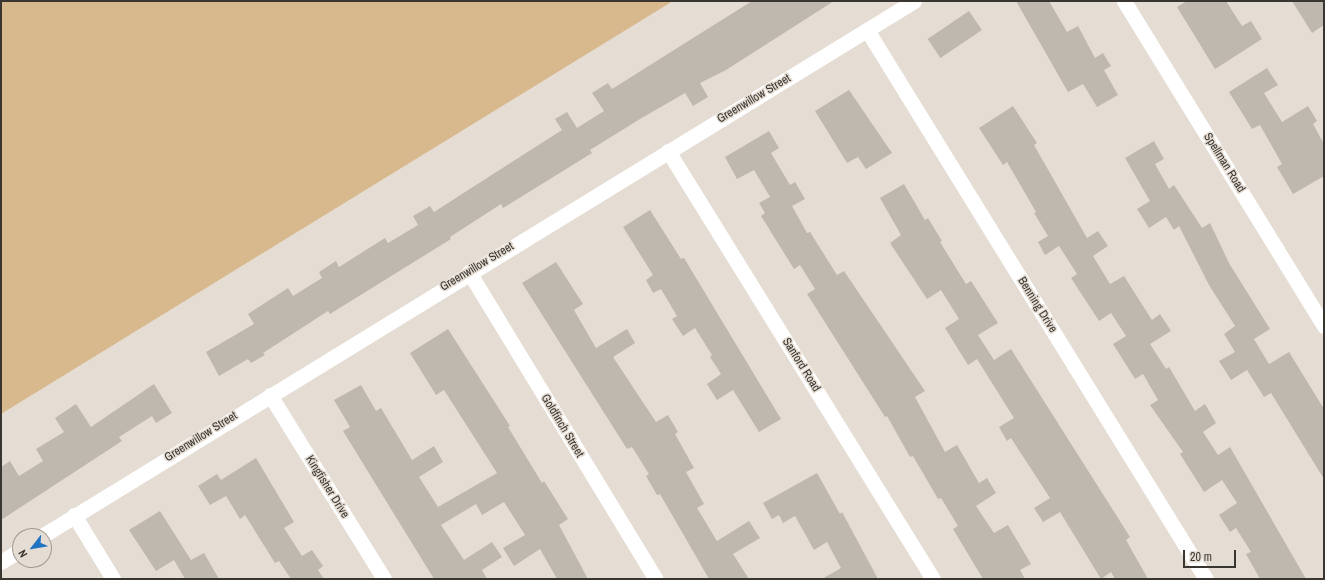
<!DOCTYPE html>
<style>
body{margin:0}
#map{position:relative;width:1325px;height:580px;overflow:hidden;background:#e5ddd3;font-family:"Archivo Narrow",sans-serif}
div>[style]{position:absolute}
.green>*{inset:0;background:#d8b98e}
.building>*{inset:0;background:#bfb8ae;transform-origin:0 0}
.street>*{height:15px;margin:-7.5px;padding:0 7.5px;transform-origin:7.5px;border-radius:7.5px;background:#fff}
span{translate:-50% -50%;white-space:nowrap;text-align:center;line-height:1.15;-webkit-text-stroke:3px #e5ddd3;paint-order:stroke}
.street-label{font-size:12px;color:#393632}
.frame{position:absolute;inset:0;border:2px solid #393632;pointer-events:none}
.north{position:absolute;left:12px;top:528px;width:40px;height:40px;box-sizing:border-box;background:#e5ddd3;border:1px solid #a09a93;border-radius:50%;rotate:239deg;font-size:11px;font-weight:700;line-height:16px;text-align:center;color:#393632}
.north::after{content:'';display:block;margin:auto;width:14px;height:18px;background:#2075c3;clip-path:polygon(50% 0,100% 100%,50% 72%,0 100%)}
.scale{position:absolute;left:1183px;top:550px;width:53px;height:18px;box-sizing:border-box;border:2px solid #393632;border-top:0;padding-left:5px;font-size:12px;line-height:14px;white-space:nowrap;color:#393632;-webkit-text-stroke:3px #e5ddd3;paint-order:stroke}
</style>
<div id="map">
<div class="green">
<div style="clip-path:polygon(1px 1px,673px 1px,1px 414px)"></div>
</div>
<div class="building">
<div style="clip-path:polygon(752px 1px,834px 1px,726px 70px,700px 83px,708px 97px,693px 106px,685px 93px,640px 119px,590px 150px,592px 153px,503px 208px,501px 204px,450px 237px,451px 239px,330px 314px,328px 311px,263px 353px,265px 355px,251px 363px,248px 359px,219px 376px,206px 352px,254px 324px,248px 314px,288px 288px,293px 296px,322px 278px,319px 272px,336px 261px,339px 267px,385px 238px,388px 243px,418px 225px,413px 216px,430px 206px,434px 212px,562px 130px,555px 119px,567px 112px,577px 128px,604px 111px,592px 93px,608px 83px,612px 89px)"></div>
<div style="clip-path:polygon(1016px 1px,1049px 1px,1067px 32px,1078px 26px,1095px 58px,1103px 53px,1111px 66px,1104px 70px,1118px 95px,1097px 107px,1083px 84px,1068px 92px)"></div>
<div style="clip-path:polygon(1187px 1px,1226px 1px,1242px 26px,1251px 21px,1262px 39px,1215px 69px,1177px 7px)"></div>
<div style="clip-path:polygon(1292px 1px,1324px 1px,1324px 25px,1312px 33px)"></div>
<div style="left:969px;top:11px;width:23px;height:50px;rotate:56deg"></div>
<div style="clip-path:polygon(1267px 68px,1278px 85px,1264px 93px,1282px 122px,1308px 106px,1317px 121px,1313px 124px,1324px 144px,1324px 176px,1293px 194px,1277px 167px,1282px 164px,1260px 125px,1252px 129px,1229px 92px)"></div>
<div style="clip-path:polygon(849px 90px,892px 153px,866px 169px,858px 157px,847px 163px,815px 111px)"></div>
<div style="clip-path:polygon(1013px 106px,1037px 143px,1034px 145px,1087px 238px,1098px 231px,1108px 246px,1093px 256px,1110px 284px,1124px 276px,1152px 320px,1160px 314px,1171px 331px,1150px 344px,1166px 369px,1169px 367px,1195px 411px,1205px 404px,1216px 423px,1203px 432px,1218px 455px,1230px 447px,1306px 579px,1260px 579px,1246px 554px,1251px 552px,1236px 528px,1230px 532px,1219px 515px,1237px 503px,1222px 480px,1204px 492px,1180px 454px,1183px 452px,1150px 405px,1158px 400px,1143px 374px,1135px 379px,1113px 344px,1126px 336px,1111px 313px,1099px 321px,1071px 278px,1077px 274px,1059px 246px,1045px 255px,1038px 242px,1048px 236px,1034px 213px,1036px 212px,1007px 162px,1003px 165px,979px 128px)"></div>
<div style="clip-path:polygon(769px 131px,779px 148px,771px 153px,790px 185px,795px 182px,805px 199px,792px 206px,807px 233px,810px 232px,837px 275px,844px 271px,925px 391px,915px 397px,945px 452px,957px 445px,979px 483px,987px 478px,996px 493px,976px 506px,994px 533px,1008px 525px,1031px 564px,1020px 570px,1025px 579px,983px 579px,953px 529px,958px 526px,941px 498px,938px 499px,913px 456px,910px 457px,887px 416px,885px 417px,807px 294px,815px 289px,800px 265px,794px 269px,761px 216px,765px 213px,759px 203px,770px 197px,754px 170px,737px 179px,725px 157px)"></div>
<div style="clip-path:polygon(1154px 141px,1164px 159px,1155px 164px,1169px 189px,1174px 185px,1202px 228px,1210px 223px,1229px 263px,1270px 329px,1254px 339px,1269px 364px,1289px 352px,1324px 409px,1324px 479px,1271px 393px,1264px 397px,1247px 370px,1231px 380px,1219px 361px,1235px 352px,1224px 334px,1235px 326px,1209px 285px,1179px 226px,1174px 230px,1166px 217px,1149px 228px,1137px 209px,1150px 201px,1125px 158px)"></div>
<div style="clip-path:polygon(904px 184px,925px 220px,928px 218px,942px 241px,940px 242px,966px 284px,971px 281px,998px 323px,978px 335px,994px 360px,1011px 349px,1130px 537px,1126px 540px,1148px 579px,1115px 579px,1111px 572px,1101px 579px,1060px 512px,1043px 522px,1034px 508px,1050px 498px,1011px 438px,1007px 441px,999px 427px,1014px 418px,977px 359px,968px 365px,945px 328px,959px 319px,941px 290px,927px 299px,890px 243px,901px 235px,880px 198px)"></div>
<div style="clip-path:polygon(650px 210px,681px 259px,684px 258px,781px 419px,759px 432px,733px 390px,717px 400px,707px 384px,721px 374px,710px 357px,712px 355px,695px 328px,683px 336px,672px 319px,677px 316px,661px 289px,653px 293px,646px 280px,653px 275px,623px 227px)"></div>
<div style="clip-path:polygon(556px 262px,583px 304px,574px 310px,596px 348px,627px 329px,635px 343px,613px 357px,656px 422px,668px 415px,678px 432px,675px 434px,694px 468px,686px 472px,704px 504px,697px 508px,717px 541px,749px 521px,760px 538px,733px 554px,749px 579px,709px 579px,660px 494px,657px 495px,646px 476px,649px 474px,632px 447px,627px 449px,522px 283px)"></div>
<div style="clip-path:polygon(448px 329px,510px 426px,508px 427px,542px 483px,544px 481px,568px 519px,559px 525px,588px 579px,557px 579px,540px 549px,514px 566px,503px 548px,525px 535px,504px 502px,482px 515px,476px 504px,441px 525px,464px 560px,492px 542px,502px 557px,482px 570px,487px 579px,434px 579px,343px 431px,350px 427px,334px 400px,361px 385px,376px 411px,381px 408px,412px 460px,434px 446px,443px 462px,419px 477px,438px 507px,497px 473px,444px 390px,436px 395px,410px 353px)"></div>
<div style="clip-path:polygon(154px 384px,172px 413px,156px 423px,152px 416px,119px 437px,122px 441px,1px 520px,1px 467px,10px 461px,19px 476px,43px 461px,36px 449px,64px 432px,55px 418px,76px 404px,91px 427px)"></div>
<div style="clip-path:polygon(256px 458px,294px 522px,284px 528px,302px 556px,312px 550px,323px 566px,318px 570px,324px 579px,291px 579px,279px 561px,275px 563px,245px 515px,240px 519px,226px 496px,210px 505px,198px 486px,217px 474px,221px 480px)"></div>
<div style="clip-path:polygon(817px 473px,840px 514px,842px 512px,878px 579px,822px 579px,841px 568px,827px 542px,814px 550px,795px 516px,783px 523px,779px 515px,772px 519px,763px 503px)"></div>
<div style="clip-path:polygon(160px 511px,191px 560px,204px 553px,219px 579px,185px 579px,174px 560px,156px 571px,129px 530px)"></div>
</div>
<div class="street">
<div style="left:1124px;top:1px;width:382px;rotate:58.4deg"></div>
<div style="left:867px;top:30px;width:645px;rotate:58.31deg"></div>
<div style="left:668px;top:151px;width:503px;rotate:58.24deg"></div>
<div style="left:469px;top:272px;width:359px;rotate:58.7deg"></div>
<div style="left:270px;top:395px;width:216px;rotate:58.2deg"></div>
<div style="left:74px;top:515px;width:75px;rotate:58.6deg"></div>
<div style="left:42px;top:536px;width:1023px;rotate:-31.53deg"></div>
<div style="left:1px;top:562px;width:22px;rotate:-32deg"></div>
</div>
<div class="street-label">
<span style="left:754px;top:99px;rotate:-31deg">Greenwillow Street</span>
<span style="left:1224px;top:163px;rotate:58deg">Spellman Road</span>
<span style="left:477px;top:267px;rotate:-31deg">Greenwillow Street</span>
<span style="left:1037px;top:305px;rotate:58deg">Benning Drive</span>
<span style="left:801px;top:365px;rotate:58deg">Sanford Road</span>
<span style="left:562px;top:426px;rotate:59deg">Goldfinch Street</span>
<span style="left:201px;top:437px;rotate:-32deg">Greenwillow Street</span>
<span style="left:327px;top:487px;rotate:58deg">Kingfisher Drive</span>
</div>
<div class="frame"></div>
<div class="north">N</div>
<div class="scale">20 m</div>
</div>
